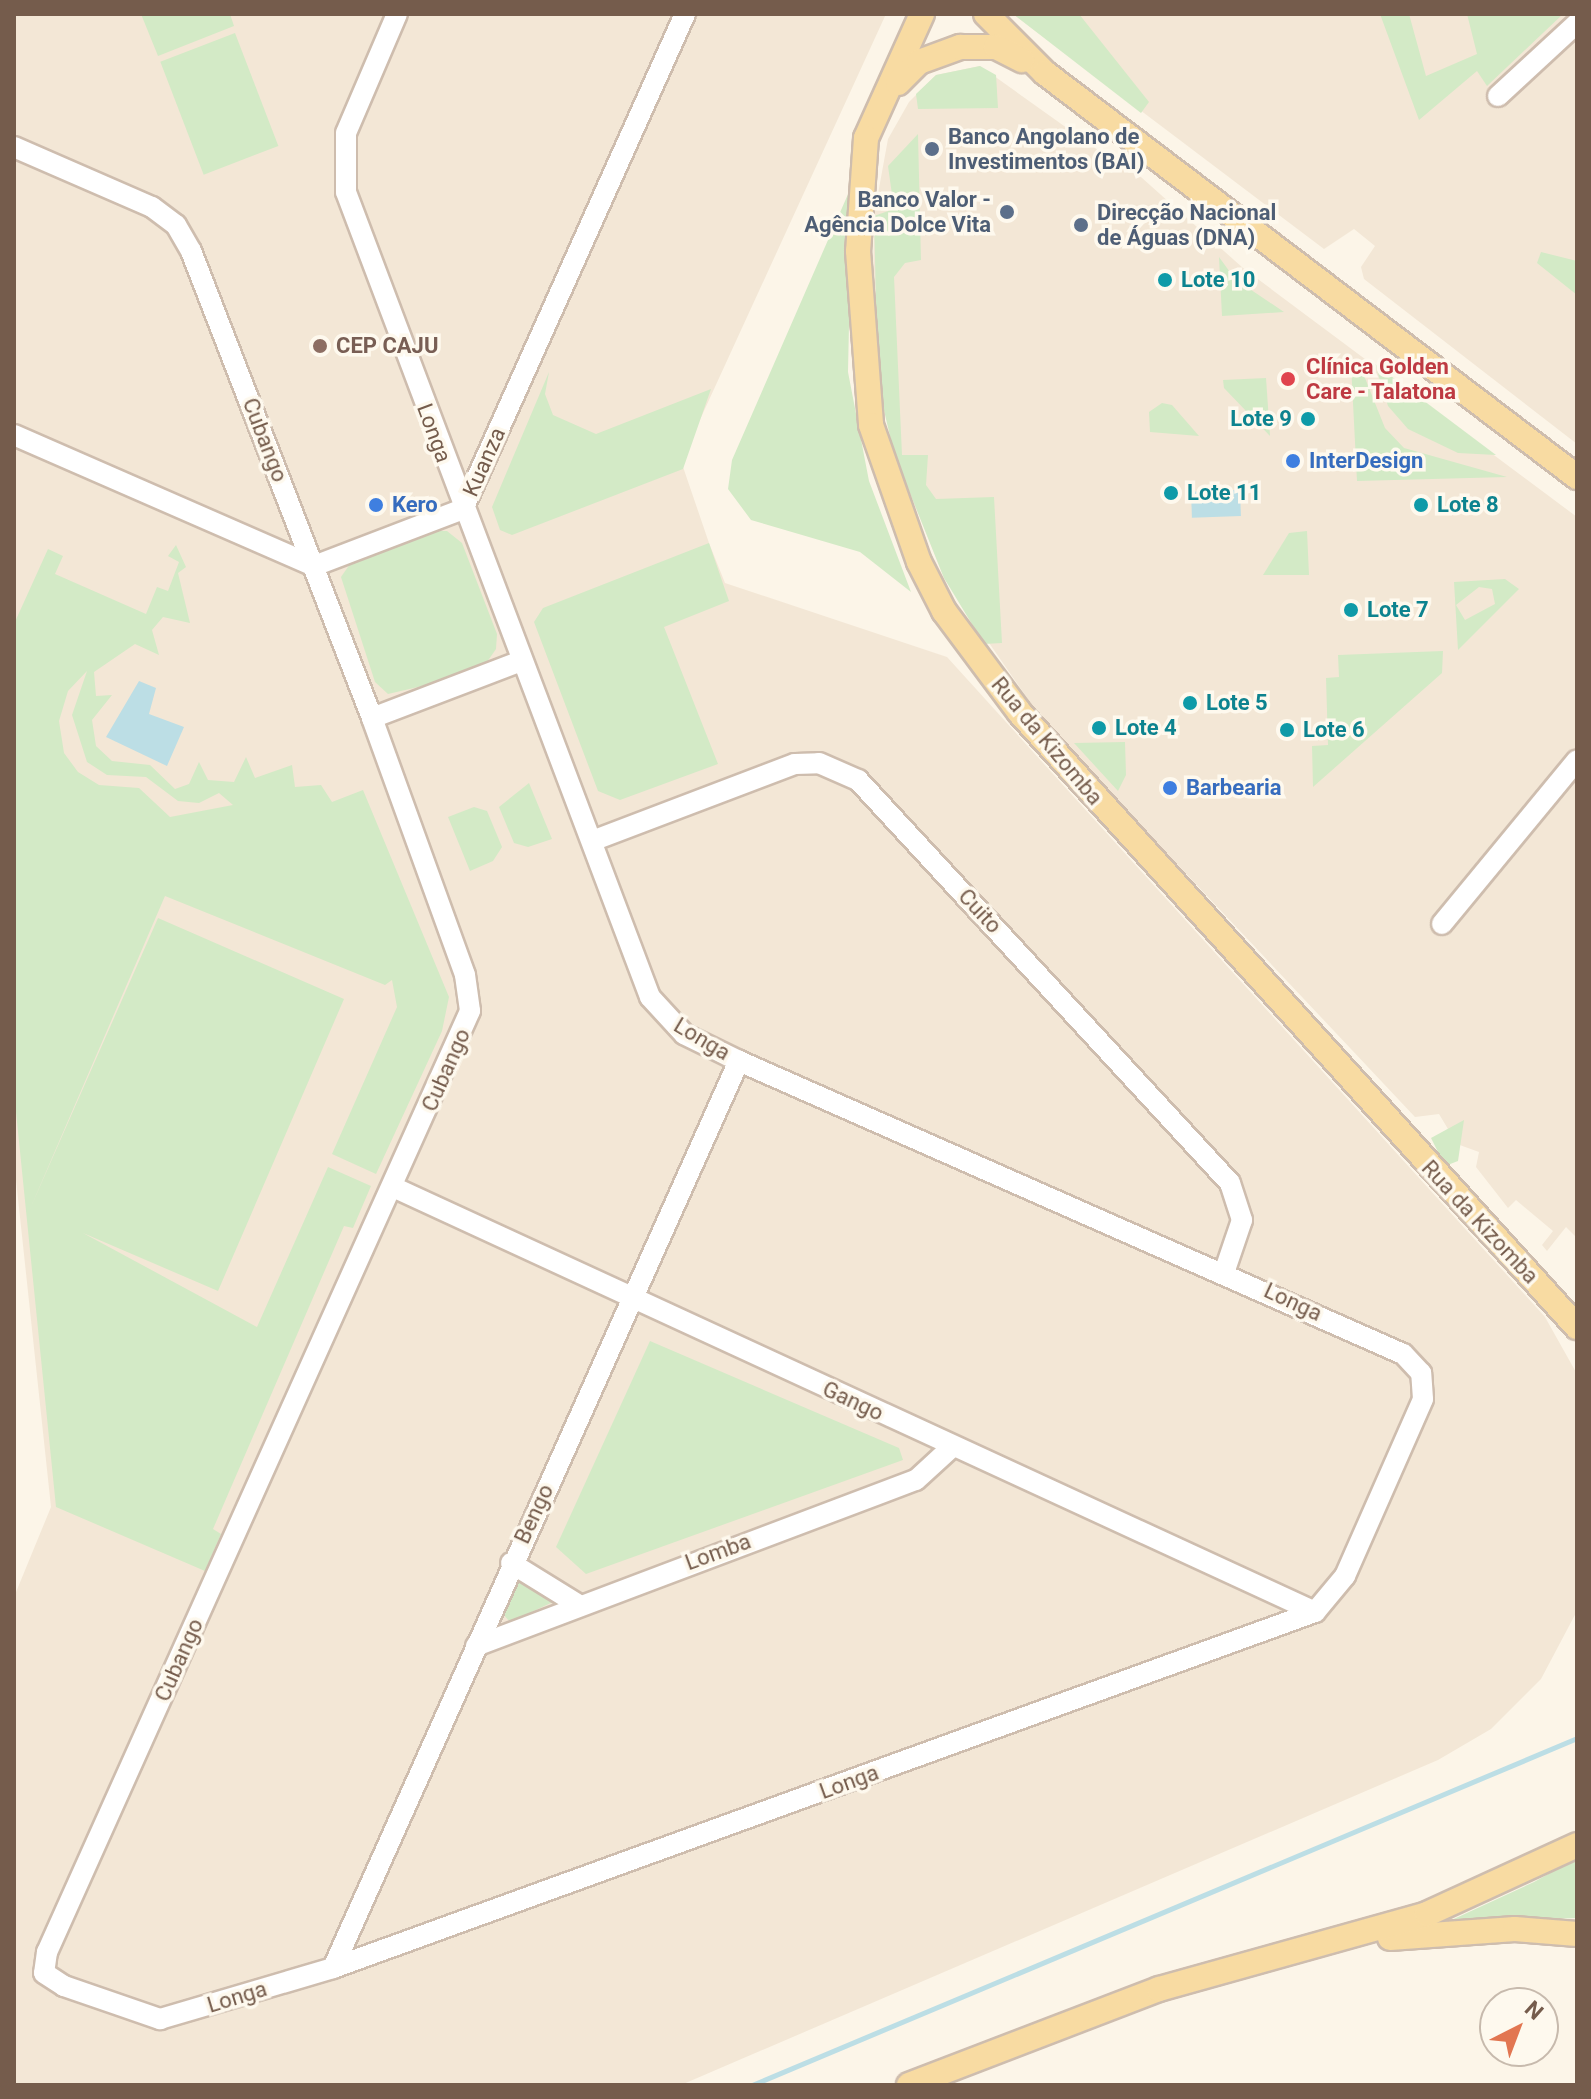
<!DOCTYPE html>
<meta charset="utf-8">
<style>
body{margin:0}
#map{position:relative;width:1591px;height:2099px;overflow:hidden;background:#fcf5e8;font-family:Roboto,sans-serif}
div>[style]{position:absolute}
.residential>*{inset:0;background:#f3e7d6}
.green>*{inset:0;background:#d3eac6;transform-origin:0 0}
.water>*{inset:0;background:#bcdee5;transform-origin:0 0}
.stream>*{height:5px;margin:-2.5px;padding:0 2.5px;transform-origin:2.5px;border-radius:2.5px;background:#bcdee5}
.roads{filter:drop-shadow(2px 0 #cebdae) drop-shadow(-2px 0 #cebdae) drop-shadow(0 2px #cebdae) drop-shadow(0 -2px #cebdae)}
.minor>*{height:20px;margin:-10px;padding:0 10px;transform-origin:10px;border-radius:10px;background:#fff}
.major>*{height:24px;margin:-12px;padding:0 12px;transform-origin:12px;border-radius:12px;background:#f8dba2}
.dots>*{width:22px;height:22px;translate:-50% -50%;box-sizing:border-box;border:4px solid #fef9ee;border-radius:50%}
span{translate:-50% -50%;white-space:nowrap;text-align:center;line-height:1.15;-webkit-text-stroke:7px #fef9ee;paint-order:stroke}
.service-label{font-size:22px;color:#4e5e75;font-weight:700}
.left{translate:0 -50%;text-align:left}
.right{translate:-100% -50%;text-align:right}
.culture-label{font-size:22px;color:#0d838f;font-weight:700}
.education-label{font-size:22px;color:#785e54;font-weight:700}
.health-label{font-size:22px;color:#be3a42;font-weight:700}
.street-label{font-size:22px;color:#755c4c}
.shop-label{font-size:22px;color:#366cbe;font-weight:700}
.frame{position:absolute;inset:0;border:16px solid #755c4c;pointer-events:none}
.north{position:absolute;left:1479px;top:1987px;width:80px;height:80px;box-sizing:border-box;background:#fef9ee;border:2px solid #c7baad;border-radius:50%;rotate:42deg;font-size:22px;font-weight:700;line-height:32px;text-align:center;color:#755c4c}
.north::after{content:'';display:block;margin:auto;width:28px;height:36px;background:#e27651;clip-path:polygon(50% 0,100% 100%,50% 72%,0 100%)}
</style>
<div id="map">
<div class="residential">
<div style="clip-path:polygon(14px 14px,886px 14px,681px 461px,709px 543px,725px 583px,947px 657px,1545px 1317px,1577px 1374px,1577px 1611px,1541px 1679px,1491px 1729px,1438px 1760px,681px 2085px,14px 2085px,14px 1597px,51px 1507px,14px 1161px)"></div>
<div style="clip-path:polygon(1013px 14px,1577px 14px,1577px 444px,1364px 279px,1361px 267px,1375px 246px,1354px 229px,1324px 249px)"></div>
<div style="clip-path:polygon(980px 66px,1102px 153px,1114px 153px,1243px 268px,1577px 517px,1577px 1238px,1566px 1227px,1547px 1251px,1542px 1245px,1553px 1231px,1516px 1200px,1508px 1208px,1476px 1167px,1479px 1152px,1457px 1144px,1439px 1114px,1415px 1117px,1046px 725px,944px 578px,894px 453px,873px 291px,874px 216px,888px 139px,909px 102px,936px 75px)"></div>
</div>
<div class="green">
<div style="clip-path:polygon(141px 14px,230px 14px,234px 26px,158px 56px)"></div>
<div style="clip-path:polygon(1013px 14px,1079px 14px,1149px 102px,1141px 113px)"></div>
<div style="clip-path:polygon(1380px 14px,1409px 14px,1426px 76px,1477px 54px,1467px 14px,1563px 14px,1487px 86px,1477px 71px,1419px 120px)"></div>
<div style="left:235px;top:33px;width:121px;height:80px;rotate:69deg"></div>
<div style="clip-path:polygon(980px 66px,996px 75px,998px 108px,918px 109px,916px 94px,936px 75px)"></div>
<div style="clip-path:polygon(918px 134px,921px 260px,905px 263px,894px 277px,902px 455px,928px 455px,926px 485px,936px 499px,994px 497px,1002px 643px,984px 644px,944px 578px,894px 453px,878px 385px,874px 216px,894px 209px,888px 166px)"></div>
<div style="clip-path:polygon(852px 185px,848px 372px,869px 481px,911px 592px,860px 552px,751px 520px,728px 489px,732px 460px)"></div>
<div style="clip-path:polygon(1541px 252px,1577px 261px,1577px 295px,1537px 263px)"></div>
<div style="clip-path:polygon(1219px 257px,1235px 279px,1284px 312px,1222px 316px)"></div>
<div style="clip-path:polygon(1351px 364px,1361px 368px,1385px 428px,1404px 448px,1507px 477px,1357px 481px)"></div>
<div style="clip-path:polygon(1375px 364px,1496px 455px,1458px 453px,1408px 429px,1388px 406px)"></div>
<div style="clip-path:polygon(549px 372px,545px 394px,553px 415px,596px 434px,711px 389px,683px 469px,512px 535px,500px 530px,492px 507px)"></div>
<div style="clip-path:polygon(1266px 378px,1270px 436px,1224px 388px,1223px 380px)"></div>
<div style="clip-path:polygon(1162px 403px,1172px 405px,1199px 436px,1150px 432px,1149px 412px)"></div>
<div style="clip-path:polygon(427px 531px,447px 531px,462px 543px,497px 634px,496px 649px,487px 662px,448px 680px,388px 694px,375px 682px,341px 577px,350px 564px)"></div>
<div style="clip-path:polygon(1307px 531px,1309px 575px,1263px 575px,1289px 533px)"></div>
<div style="clip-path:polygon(709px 543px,729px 601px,664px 627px,718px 764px,620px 800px,598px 791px,534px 622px,543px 608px)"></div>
<div style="clip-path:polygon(evenodd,176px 545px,186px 567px,178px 573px,190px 623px,163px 617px,152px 630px,159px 655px,135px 644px,94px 672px,96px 696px,112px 695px,92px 720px,96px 746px,112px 761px,150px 765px,175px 789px,189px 784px,199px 762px,208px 780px,234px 782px,246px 757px,255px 778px,292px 765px,295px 787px,321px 785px,332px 802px,363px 790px,449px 997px,442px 1031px,376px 1174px,332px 1154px,397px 1007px,392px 980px,385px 985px,165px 896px,30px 1209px,158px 918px,344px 999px,218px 1291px,83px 1233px,257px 1327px,328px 1167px,371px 1186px,353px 1228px,344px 1226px,213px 1529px,221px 1534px,205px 1571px,56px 1507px,14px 1092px,14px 624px,48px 549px,63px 556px,55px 574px,146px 614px,157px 587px,168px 591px,179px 562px,168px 556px,176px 545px,87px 671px,72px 715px,87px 762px,107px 775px,146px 777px,178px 801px,199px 803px,219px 793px,233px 805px,170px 817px,139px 788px,99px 785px,78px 772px,64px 753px,59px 721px,68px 691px,87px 671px)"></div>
<div style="clip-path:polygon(evenodd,1505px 579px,1519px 589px,1458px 650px,1454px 582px,1505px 579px,1479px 587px,1492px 589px,1495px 604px,1465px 620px,1456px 605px,1479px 587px)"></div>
<div style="clip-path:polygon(1443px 651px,1442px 673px,1313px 787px,1312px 746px,1328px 745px,1326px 678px,1339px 677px,1338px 655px)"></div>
<div style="clip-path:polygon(1125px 742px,1126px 775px,1118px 791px,1074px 743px)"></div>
<div style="clip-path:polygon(529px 783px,552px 839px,528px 847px,514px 843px,499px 807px)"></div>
<div style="clip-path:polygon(474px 807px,487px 811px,502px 847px,493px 861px,470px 871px,448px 817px)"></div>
<div style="clip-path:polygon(1464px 1120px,1458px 1161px,1445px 1166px,1431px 1138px)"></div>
<div style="clip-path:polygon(650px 1341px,899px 1448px,903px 1460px,586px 1574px,556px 1547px)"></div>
<div style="clip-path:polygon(522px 1581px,553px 1602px,510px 1622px,502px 1613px,513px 1584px)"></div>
<div style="clip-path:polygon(1577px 1858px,1577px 1918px,1445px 1923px,1534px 1882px)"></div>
</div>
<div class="water">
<div style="left:1240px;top:490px;width:26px;height:49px;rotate:88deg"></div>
<div style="clip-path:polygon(139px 681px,156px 688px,149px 714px,184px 727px,167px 766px,106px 737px)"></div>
</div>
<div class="stream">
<div style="left:752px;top:2085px;width:895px;rotate:-22.81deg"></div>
</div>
<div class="roads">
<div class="minor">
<div style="left:1498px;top:96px;width:108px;rotate:-42.7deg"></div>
<div style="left:14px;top:147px;width:150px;rotate:23.5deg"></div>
<div style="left:152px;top:207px;width:30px;rotate:37deg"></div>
<div style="left:176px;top:225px;width:30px;rotate:60deg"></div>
<div style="left:191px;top:251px;width:501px;rotate:68.81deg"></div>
<div style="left:372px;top:718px;width:273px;rotate:70.1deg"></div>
<div style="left:465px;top:975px;width:36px;rotate:82deg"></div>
<div style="left:470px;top:1011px;width:1032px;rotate:114.2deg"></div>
<div style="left:47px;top:1952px;width:21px;rotate:98deg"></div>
<div style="left:44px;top:1973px;width:24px;rotate:33deg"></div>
<div style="left:64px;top:1986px;width:102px;rotate:19deg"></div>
<div style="left:160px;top:2019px;width:180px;rotate:-16.4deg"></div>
<div style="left:333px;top:1968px;width:1045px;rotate:-19.93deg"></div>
<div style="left:1315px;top:1612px;width:47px;rotate:-50.2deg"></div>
<div style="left:1345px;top:1576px;width:193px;rotate:-66.2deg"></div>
<div style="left:1423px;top:1399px;width:26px;rotate:-94deg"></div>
<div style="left:1421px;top:1373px;width:26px;rotate:-133deg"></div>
<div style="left:1403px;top:1354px;width:726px;rotate:-156.19deg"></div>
<div style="left:739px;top:1061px;width:61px;rotate:-153.9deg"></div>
<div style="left:684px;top:1034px;width:50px;rotate:-132.6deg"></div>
<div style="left:650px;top:997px;width:860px;rotate:-110.69deg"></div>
<div style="left:346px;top:192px;width:59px;rotate:-90deg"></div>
<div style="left:346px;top:133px;width:129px;rotate:-66.8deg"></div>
<div style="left:14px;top:435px;width:327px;rotate:23.6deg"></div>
<div style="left:314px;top:566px;width:160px;rotate:-20.9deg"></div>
<div style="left:463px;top:509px;width:543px;rotate:-65.84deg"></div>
<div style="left:372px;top:718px;width:160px;rotate:-20.9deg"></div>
<div style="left:592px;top:841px;width:217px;rotate:-20.8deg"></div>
<div style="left:795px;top:764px;width:24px;rotate:-2deg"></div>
<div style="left:819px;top:763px;width:43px;rotate:23.6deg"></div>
<div style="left:858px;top:780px;width:548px;rotate:47.29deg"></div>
<div style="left:1230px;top:1183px;width:39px;rotate:72deg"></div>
<div style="left:1242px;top:1220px;width:53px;rotate:108.8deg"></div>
<div style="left:1442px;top:924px;width:212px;rotate:-50.5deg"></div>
<div style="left:393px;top:1187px;width:1015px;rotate:24.75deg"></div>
<div style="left:511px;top:1563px;width:78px;rotate:31.8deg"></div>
<div style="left:476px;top:1646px;width:470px;rotate:-20.7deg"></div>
<div style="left:916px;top:1480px;width:49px;rotate:-42.5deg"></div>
<div style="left:333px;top:1968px;width:994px;rotate:-65.89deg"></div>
</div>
<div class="major">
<div style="left:922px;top:14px;width:136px;rotate:114.3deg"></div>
<div style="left:866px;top:138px;width:113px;rotate:94deg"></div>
<div style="left:858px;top:251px;width:174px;rotate:85.7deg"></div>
<div style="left:871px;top:425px;width:145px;rotate:70.7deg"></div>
<div style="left:919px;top:562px;width:55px;rotate:63deg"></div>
<div style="left:944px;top:611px;width:127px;rotate:53.3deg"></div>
<div style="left:1020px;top:713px;width:829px;rotate:47.79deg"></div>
<div style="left:986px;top:14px;width:83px;rotate:45deg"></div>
<div style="left:1045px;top:73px;width:668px;rotate:37.21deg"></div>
<div style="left:898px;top:83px;width:30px;rotate:-45deg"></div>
<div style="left:919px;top:62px;width:44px;rotate:-20.1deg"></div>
<div style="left:960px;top:47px;width:36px"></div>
<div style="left:996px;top:47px;width:29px;rotate:27deg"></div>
<div style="left:1390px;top:1938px;width:125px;rotate:-4.1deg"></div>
<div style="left:1515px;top:1929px;width:62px;rotate:4.6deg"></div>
<div style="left:909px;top:2085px;width:268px;rotate:-21deg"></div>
<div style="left:1159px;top:1989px;width:278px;rotate:-15.6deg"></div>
<div style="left:1427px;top:1914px;width:165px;rotate:-24.7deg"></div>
</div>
</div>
<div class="dots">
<div style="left:932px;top:149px;background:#5c6f8a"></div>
<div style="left:1007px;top:212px;background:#5c6f8a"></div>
<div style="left:1081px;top:225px;background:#5c6f8a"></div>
<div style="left:1165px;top:280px;background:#0f9aa8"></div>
<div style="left:320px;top:346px;background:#8d6e63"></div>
<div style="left:1288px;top:379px;background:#e0444e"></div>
<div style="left:1308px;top:419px;background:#0f9aa8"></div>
<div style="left:1293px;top:461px;background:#3f7fe0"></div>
<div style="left:1171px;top:493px;background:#0f9aa8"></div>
<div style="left:376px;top:505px;background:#3f7fe0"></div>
<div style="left:1421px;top:505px;background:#0f9aa8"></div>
<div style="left:1351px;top:610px;background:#0f9aa8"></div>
<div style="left:1190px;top:703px;background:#0f9aa8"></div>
<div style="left:1099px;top:728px;background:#0f9aa8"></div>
<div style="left:1287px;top:730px;background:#0f9aa8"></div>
<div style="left:1170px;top:788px;background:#3f7fe0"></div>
</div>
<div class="service-label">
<span class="left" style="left:948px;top:149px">Banco Angolano de<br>Investimentos (BAI)</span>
<span class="right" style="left:991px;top:212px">Banco Valor -<br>Agência Dolce Vita</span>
<span class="left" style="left:1097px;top:225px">Direcção Nacional<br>de Águas (DNA)</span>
</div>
<div class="culture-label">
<span class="left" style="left:1181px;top:280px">Lote 10</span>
<span class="right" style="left:1292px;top:419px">Lote 9</span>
<span class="left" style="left:1187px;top:493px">Lote 11</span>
<span class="left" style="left:1437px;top:505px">Lote 8</span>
<span class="left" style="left:1367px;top:610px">Lote 7</span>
<span class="left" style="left:1206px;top:703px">Lote 5</span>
<span class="left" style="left:1115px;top:728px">Lote 4</span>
<span class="left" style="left:1303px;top:730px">Lote 6</span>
</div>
<div class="education-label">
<span class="left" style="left:336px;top:346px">CEP CAJU</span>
</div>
<div class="health-label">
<span class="left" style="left:1306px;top:379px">Clínica Golden<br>Care - Talatona</span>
</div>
<div class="street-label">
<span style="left:434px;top:433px;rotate:70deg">Longa</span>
<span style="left:265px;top:440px;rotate:69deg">Cubango</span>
<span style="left:484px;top:462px;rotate:-66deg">Kuanza</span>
<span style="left:1047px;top:741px;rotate:50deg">Rua da Kizomba</span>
<span style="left:980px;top:911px;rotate:47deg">Cuito</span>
<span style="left:702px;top:1039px;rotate:31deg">Longa</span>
<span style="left:446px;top:1070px;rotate:-66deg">Cubango</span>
<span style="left:1480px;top:1222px;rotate:47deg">Rua da Kizomba</span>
<span style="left:1293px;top:1302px;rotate:25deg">Longa</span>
<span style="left:853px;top:1401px;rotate:25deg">Gango</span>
<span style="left:534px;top:1514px;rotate:-65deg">Bengo</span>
<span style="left:718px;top:1552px;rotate:-20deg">Lomba</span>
<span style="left:179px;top:1660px;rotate:-66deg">Cubango</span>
<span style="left:849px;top:1782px;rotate:-20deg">Longa</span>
<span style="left:237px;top:1997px;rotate:-17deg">Longa</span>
</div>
<div class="shop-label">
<span class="left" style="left:1309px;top:461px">InterDesign</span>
<span class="left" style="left:392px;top:505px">Kero</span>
<span class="left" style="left:1186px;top:788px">Barbearia</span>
</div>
<div class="frame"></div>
<div class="north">N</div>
</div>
